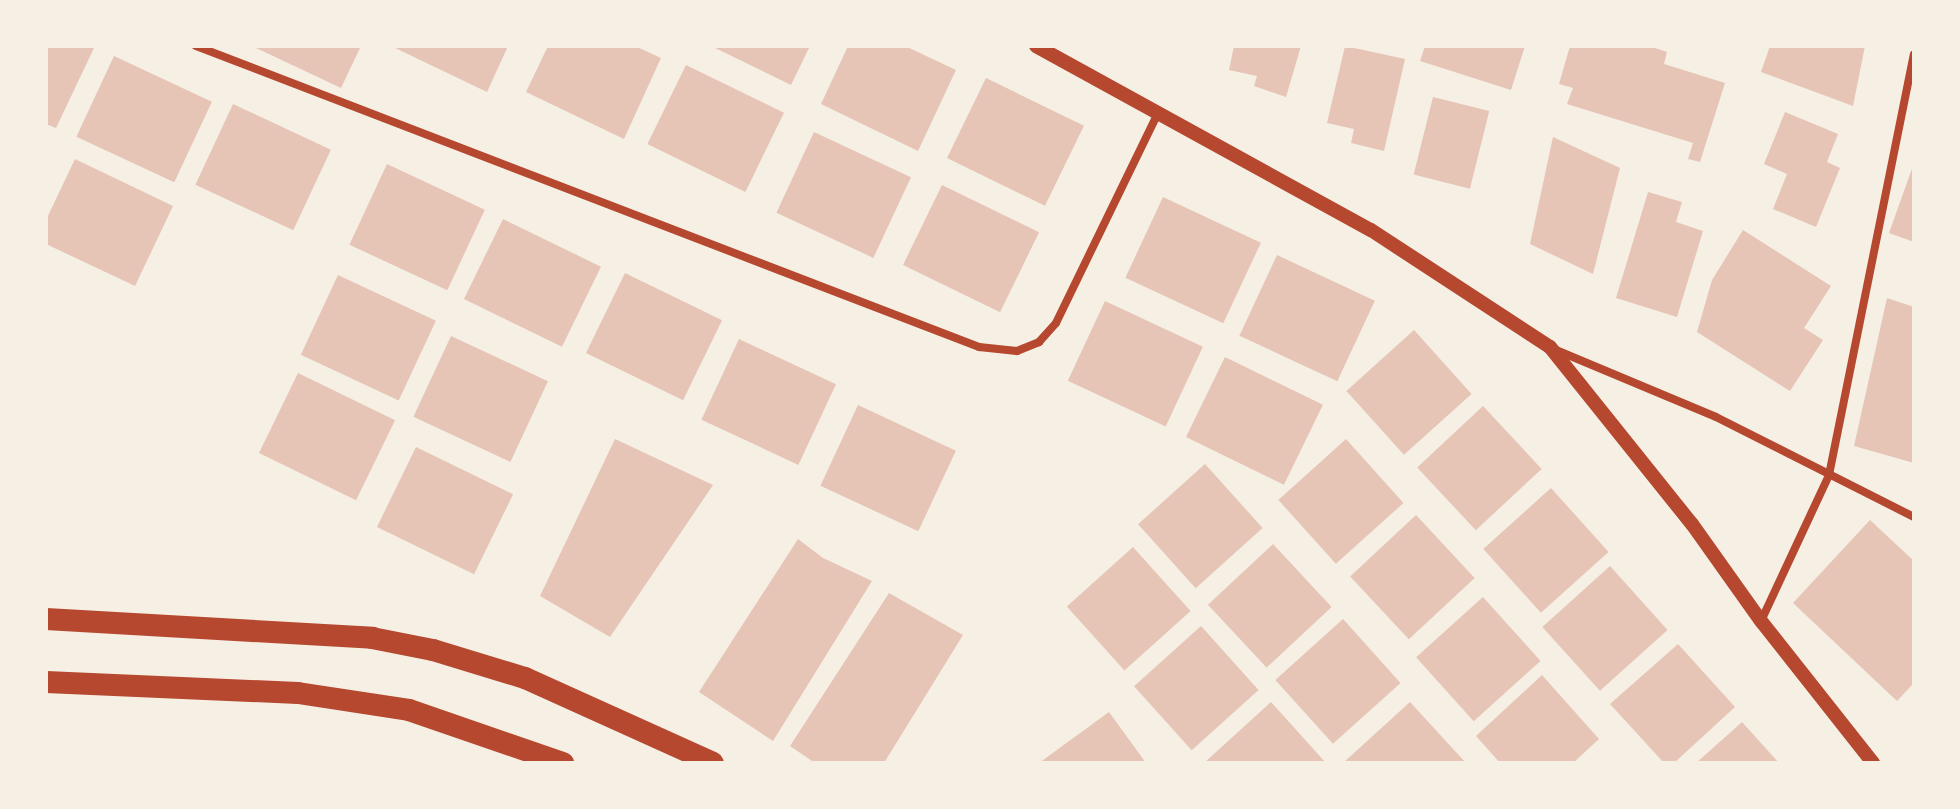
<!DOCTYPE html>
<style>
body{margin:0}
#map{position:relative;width:1960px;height:809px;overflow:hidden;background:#f6efe4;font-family:Helvetica,sans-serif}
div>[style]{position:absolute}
.building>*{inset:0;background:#e6c5b7;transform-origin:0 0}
.minor>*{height:8px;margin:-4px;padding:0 4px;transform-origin:4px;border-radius:4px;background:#b5482f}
.tertiary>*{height:14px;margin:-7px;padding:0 7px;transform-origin:7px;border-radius:7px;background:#b5482f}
.trunk>*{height:22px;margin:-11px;padding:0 11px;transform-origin:11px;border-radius:11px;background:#b5482f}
span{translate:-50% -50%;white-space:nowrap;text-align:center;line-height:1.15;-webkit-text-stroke:8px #f6efe4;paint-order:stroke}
.frame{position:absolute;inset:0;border:48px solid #f6efe4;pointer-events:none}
</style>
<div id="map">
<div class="building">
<div style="clip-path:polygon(46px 46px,94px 48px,56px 128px,46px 124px)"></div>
<div style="clip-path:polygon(252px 46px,361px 46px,341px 88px)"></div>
<div style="clip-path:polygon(391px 46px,508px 46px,487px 92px)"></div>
<div style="clip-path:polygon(548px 46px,635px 46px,661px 58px,624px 139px,526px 92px)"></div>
<div style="clip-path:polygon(711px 46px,810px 46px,791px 85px)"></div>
<div style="clip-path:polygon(848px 46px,905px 46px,956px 70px,918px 151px,821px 104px)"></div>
<div style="clip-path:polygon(1234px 46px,1301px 46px,1286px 97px,1254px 86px,1257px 76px,1229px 70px)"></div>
<div style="clip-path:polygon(1345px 46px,1405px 59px,1384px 151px,1351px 143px,1354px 129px,1327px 123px)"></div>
<div style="clip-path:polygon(1425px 46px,1525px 46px,1511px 90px,1420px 61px)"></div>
<div style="clip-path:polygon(1570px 46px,1649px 46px,1667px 52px,1664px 64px,1725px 83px,1700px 162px,1688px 159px,1693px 143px,1567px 104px,1573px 88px,1559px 84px)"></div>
<div style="clip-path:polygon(1770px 46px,1865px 46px,1853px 106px,1761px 72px)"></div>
<div style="left:114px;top:56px;width:108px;height:89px;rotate:25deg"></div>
<div style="left:686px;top:65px;width:109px;height:88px;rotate:26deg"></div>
<div style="left:986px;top:78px;width:109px;height:89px;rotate:26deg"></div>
<div style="left:1433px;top:97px;width:58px;height:80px;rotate:14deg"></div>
<div style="left:233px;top:104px;width:108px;height:89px;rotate:25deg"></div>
<div style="clip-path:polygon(1785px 112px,1838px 134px,1827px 162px,1840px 168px,1816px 227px,1773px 209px,1787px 174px,1764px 164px)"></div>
<div style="left:814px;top:132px;width:107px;height:89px;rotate:25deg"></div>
<div style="clip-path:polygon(1553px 137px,1620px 168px,1593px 274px,1530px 244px)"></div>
<div style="clip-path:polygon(75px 159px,173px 206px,135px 286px,46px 244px,46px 220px)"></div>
<div style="clip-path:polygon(1914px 163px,1914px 242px,1889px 233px)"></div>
<div style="left:387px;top:164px;width:108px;height:89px;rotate:25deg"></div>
<div style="left:942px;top:185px;width:108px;height:89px;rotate:26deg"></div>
<div style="clip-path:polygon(1648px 192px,1682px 202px,1676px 222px,1703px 231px,1677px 317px,1616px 298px)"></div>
<div style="left:1163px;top:197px;width:108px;height:89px;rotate:25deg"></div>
<div style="left:503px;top:219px;width:109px;height:89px;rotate:26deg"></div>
<div style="clip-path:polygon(1743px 230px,1831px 286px,1804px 328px,1823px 340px,1790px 391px,1697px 332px,1712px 280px)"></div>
<div style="left:1277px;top:255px;width:108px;height:89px;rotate:25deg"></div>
<div style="left:625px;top:273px;width:108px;height:89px;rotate:26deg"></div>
<div style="left:338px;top:275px;width:108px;height:88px;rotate:25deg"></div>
<div style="clip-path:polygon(1887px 298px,1914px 307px,1914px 463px,1854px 446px)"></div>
<div style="left:1105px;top:301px;width:108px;height:88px;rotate:25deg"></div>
<div style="left:1414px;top:330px;width:86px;height:91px;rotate:48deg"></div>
<div style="left:451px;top:336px;width:107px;height:89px;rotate:25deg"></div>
<div style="left:739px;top:339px;width:107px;height:89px;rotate:25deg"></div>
<div style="left:1225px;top:357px;width:109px;height:89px;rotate:26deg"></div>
<div style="left:298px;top:373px;width:108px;height:89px;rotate:26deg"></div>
<div style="left:858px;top:405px;width:108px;height:89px;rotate:25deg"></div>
<div style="left:1483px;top:406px;width:86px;height:90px;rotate:47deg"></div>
<div style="clip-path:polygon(615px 439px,713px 485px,610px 637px,540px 596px)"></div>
<div style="left:1346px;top:439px;width:86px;height:91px;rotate:48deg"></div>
<div style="left:416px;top:447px;width:108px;height:89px;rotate:26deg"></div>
<div style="left:1205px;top:464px;width:86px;height:90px;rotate:48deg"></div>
<div style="left:1551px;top:488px;width:86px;height:91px;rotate:48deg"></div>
<div style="left:1416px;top:515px;width:86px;height:90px;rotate:47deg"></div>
<div style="clip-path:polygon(1870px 520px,1914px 561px,1914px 683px,1897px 701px,1793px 603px)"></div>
<div style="clip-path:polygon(798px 539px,823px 558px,872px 581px,773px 741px,699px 692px)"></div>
<div style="left:1273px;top:544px;width:86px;height:89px;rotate:47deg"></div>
<div style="left:1133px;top:547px;width:86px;height:89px;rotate:48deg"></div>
<div style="left:1610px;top:566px;width:86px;height:91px;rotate:48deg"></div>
<div style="clip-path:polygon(889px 593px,963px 635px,884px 763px,815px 763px,790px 746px)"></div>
<div style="left:1483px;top:597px;width:86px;height:90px;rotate:48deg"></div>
<div style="left:1343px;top:619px;width:86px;height:91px;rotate:48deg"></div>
<div style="left:1201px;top:626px;width:86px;height:90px;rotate:48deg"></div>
<div style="clip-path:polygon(1678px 644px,1735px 707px,1674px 763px,1664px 763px,1610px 704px)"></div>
<div style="clip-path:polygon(1542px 675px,1599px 739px,1573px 763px,1500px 763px,1476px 736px)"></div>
<div style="clip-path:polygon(1271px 702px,1326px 763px,1204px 763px)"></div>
<div style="clip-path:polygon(1410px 702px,1466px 763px,1343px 763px)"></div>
<div style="clip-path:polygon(1109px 712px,1146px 763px,1039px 763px)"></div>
<div style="clip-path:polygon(1742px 722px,1779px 763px,1696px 763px)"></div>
</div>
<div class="minor">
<div style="left:196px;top:46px;width:839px;rotate:21.03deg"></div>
<div style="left:979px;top:347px;width:38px;rotate:6deg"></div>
<div style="left:1017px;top:351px;width:24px;rotate:-22deg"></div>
<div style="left:1039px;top:342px;width:25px;rotate:-48deg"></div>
<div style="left:1056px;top:323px;width:236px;rotate:-64.1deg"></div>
<div style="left:1556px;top:350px;width:173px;rotate:22.7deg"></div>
<div style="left:1716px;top:417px;width:222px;rotate:26.8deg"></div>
<div style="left:1761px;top:621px;width:161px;rotate:-65deg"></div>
<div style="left:1829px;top:475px;width:429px;rotate:-78.6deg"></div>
</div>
<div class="tertiary">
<div style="left:1036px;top:46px;width:382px;rotate:28.8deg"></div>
<div style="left:1371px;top:230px;width:214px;rotate:33.2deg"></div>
<div style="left:1550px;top:347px;width:227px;rotate:51.3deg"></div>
<div style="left:1692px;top:524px;width:119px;rotate:54.6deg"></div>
<div style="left:1761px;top:621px;width:181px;rotate:51.7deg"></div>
</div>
<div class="trunk">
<div style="left:46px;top:619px;width:327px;rotate:3.3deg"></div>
<div style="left:372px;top:638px;width:62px;rotate:11.1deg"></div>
<div style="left:433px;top:650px;width:96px;rotate:16.9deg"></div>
<div style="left:525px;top:678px;width:206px;rotate:24.3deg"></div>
<div style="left:46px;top:682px;width:252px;rotate:2.5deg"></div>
<div style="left:298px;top:693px;width:112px;rotate:8.7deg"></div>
<div style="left:409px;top:710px;width:163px;rotate:19deg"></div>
</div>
<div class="frame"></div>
</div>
